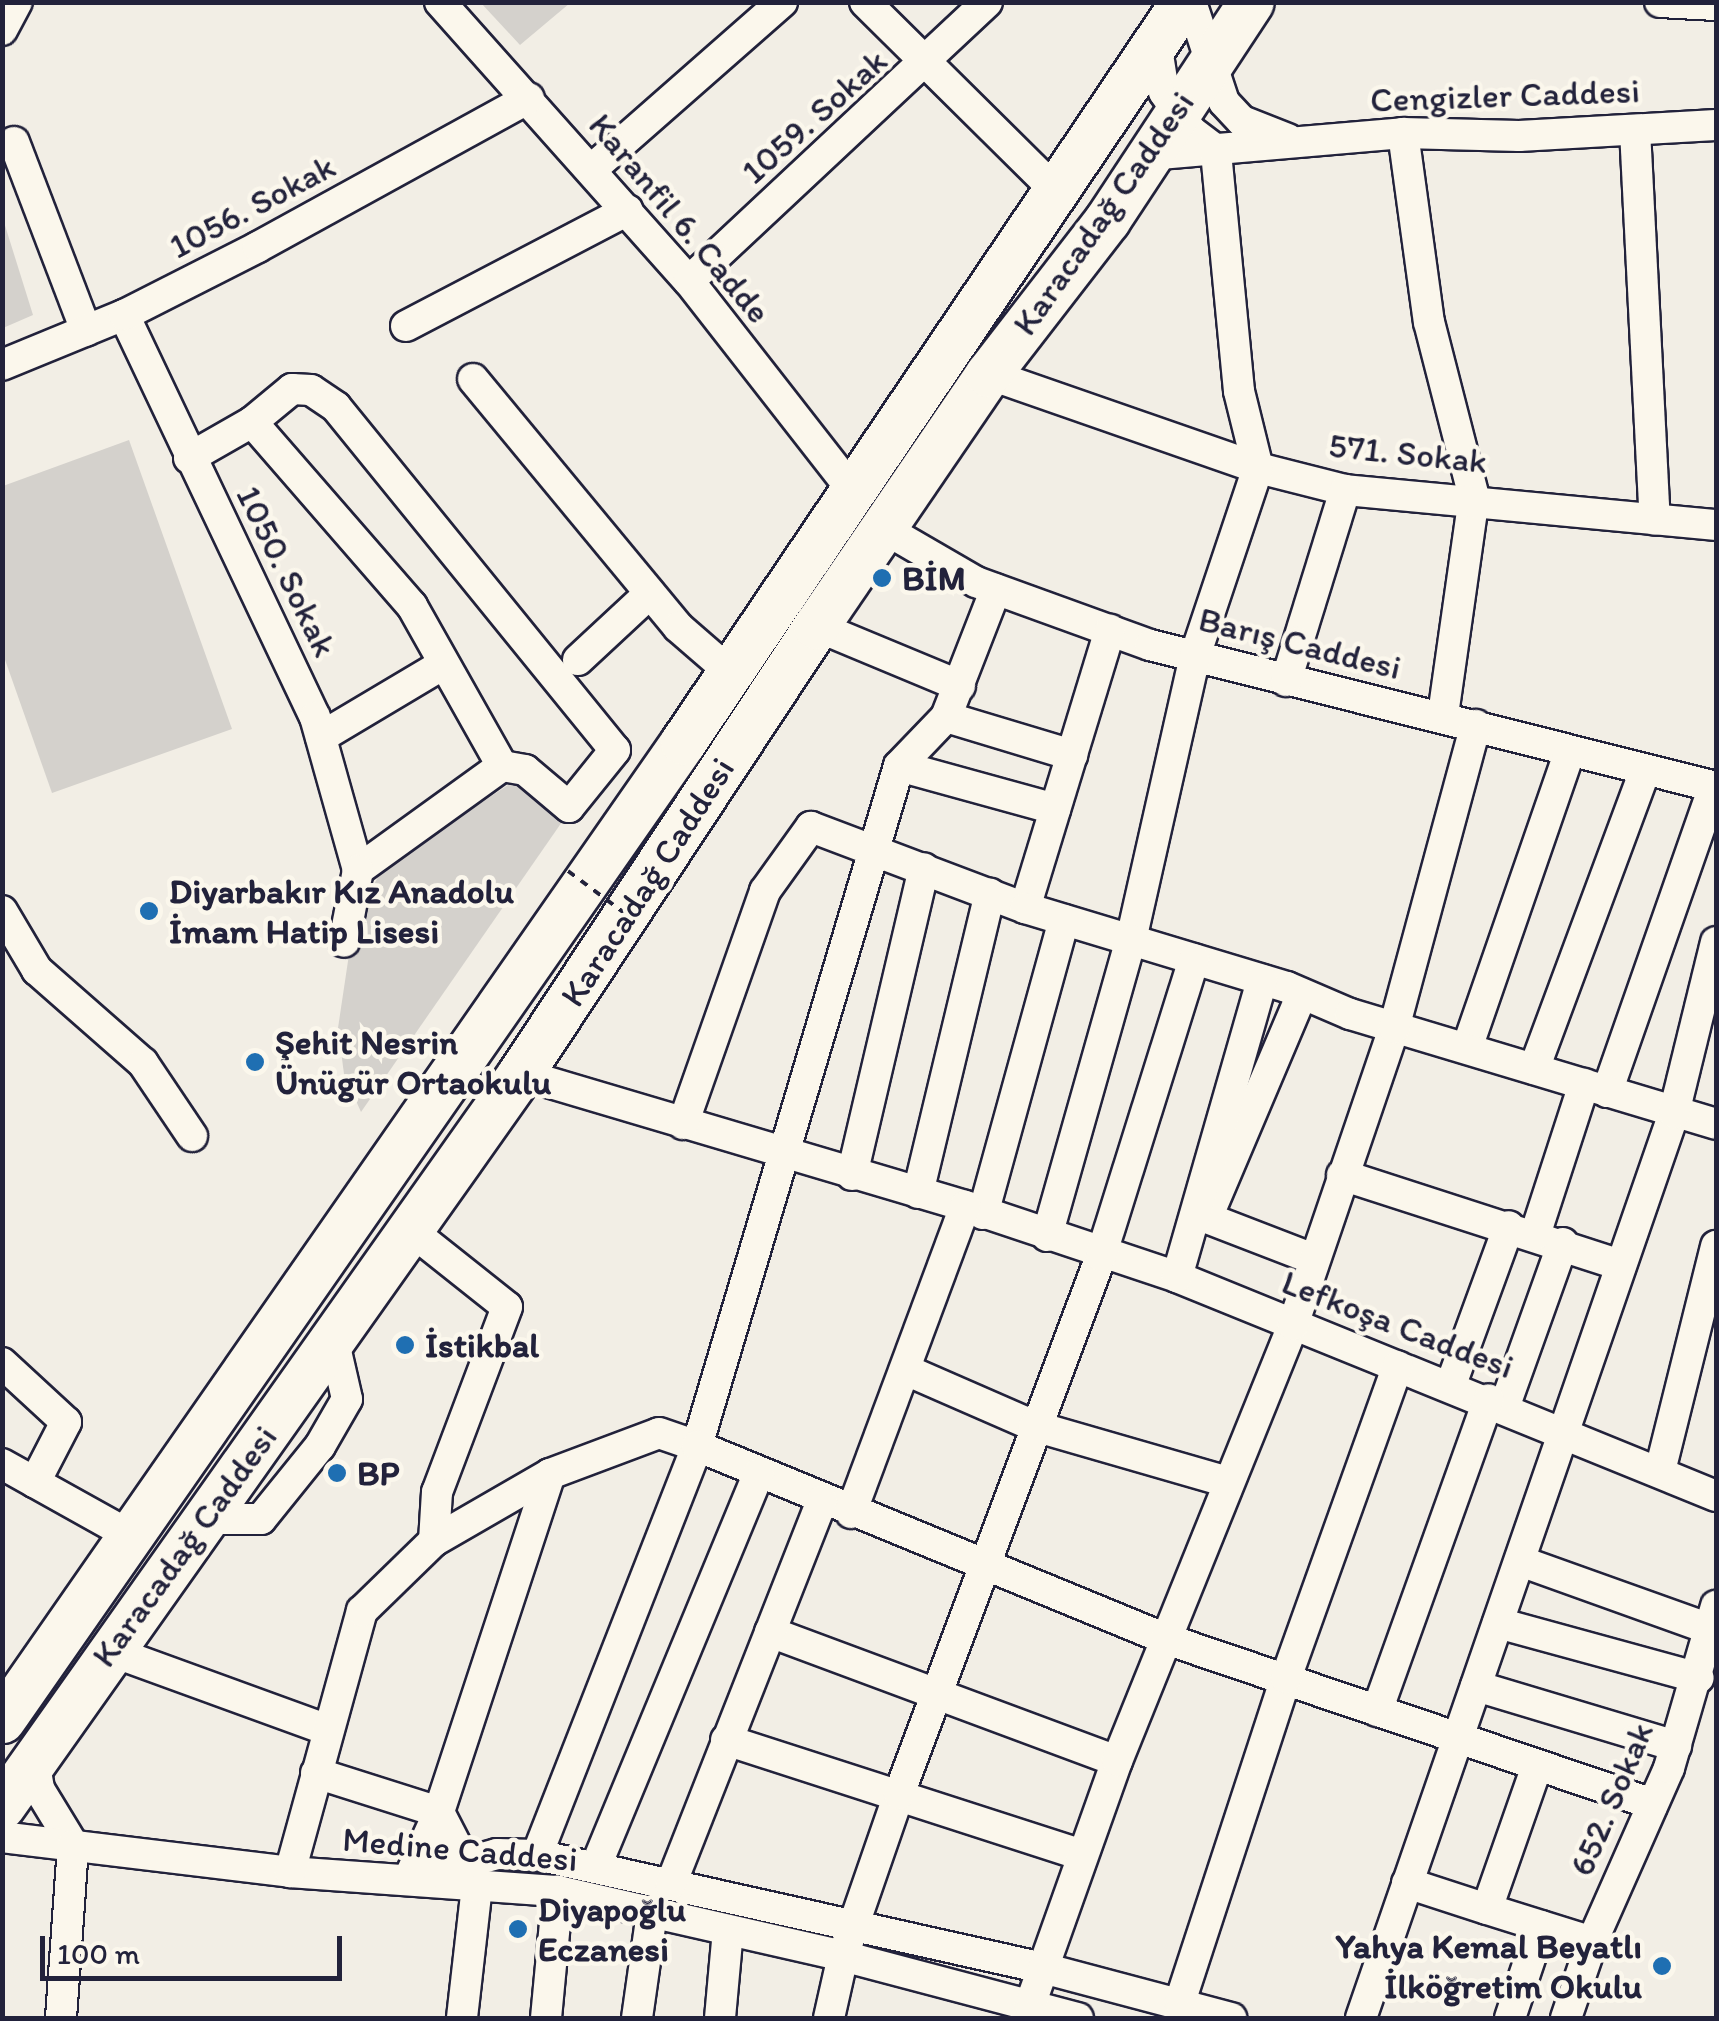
<!DOCTYPE html>
<meta charset="utf-8">
<style>
body{margin:0}
#map{position:relative;width:1719px;height:2021px;overflow:hidden;background:#f2eee5;font-family:Itim,sans-serif}
div>[style]{position:absolute}
.green>*{inset:0;background:#d4d1cc}
.roads{filter:drop-shadow(2px 0 #22223b) drop-shadow(-2px 0 #22223b) drop-shadow(0 2px #22223b) drop-shadow(0 -2px #22223b)}
.minor>*{height:30px;margin:-15px;padding:0 15px;transform-origin:15px;border-radius:15px;background:#fbf7ec}
.highway>*{height:45px;margin:-22.5px;padding:0 22.5px;transform-origin:22.5px;border-radius:22.5px;background:#fbf7ec}
.path-bridge>*{height:4px;margin-top:-2px;transform-origin:0;background:repeating-linear-gradient(90deg,#22223b 0 8px,transparent 0 16px)}
.dots>*{width:28px;height:28px;translate:-50% -50%;box-sizing:border-box;border:5px solid #fbf7ec;border-radius:50%}
span{translate:-50% -50%;white-space:nowrap;text-align:center;line-height:1.15;-webkit-text-stroke:9px #fbf7ec;paint-order:stroke}
.street-label{font-size:35px;color:#22223b}
.poi-label{font-size:35px;color:#22223b;font-weight:700}
.left{translate:0 -50%;text-align:left}
.right{translate:-100% -50%;text-align:right}
.frame{position:absolute;inset:0;border:5px solid #22223b;pointer-events:none}
.scale{position:absolute;left:40px;top:1936px;width:302px;height:45px;box-sizing:border-box;border:5px solid #22223b;border-top:0;padding-left:12px;font-size:30px;line-height:35px;white-space:nowrap;color:#22223b;-webkit-text-stroke:8px #fbf7ec;paint-order:stroke}
</style>
<div id="map">
<div class="green">
<div style="clip-path:polygon(481px 3px,570px 3px,520px 45px)"></div>
<div style="clip-path:polygon(3px 219px,33px 315px,3px 328px,2px 328px)"></div>
<div style="clip-path:polygon(129px 440px,232px 729px,52px 793px,3px 654px,3px 486px)"></div>
<div style="clip-path:polygon(508px 785px,536px 787px,564px 819px,361px 1112px,344px 1074px,338px 1028px,354px 921px,383px 868px)"></div>
</div>
<div class="roads">
<div class="minor">
<div style="left:440px;top:2px;width:374px;rotate:48.3deg"></div>
<div style="left:689px;top:281px;width:265px;rotate:52deg"></div>
<div style="left:865px;top:2px;width:269px;rotate:44.7deg"></div>
<div style="left:1191px;top:2px;width:105px;rotate:71.7deg"></div>
<div style="left:1224px;top:102px;width:26px;rotate:47deg"></div>
<div style="left:1242px;top:121px;width:49px;rotate:21.4deg"></div>
<div style="left:1660px;top:2px;width:56px;rotate:3.1deg"></div>
<div style="left:2px;top:30px;width:32px;rotate:-62deg"></div>
<div style="left:1635px;top:130px;width:390px;rotate:87.1deg"></div>
<div style="left:1403px;top:133px;width:191px;rotate:82.2deg"></div>
<div style="left:1429px;top:322px;width:181px;rotate:75.6deg"></div>
<div style="left:1474px;top:497px;width:221px;rotate:98.1deg"></div>
<div style="left:14px;top:142px;width:202px;rotate:69.1deg"></div>
<div style="left:1148px;top:155px;width:256px;rotate:-4.9deg"></div>
<div style="left:1403px;top:133px;width:116px;rotate:1.5deg"></div>
<div style="left:1519px;top:136px;width:197px;rotate:-3.2deg"></div>
<div style="left:592px;top:169px;width:253px;rotate:-41.3deg"></div>
<div style="left:689px;top:281px;width:408px;rotate:-43.1deg"></div>
<div style="left:124px;top:315px;width:445px;rotate:64.6deg"></div>
<div style="left:315px;top:717px;width:159px;rotate:74.3deg"></div>
<div style="left:406px;top:326px;width:250px;rotate:-27.6deg"></div>
<div style="left:2px;top:365px;width:132px;rotate:-22.3deg"></div>
<div style="left:124px;top:315px;width:150px;rotate:-26.9deg"></div>
<div style="left:258px;top:247px;width:309px;rotate:-28.8deg"></div>
<div style="left:988px;top:374px;width:286px;rotate:19.2deg"></div>
<div style="left:1258px;top:468px;width:90px;rotate:14.2deg"></div>
<div style="left:1345px;top:490px;width:373px;rotate:5.4deg"></div>
<div style="left:473px;top:379px;width:322px;rotate:50.4deg"></div>
<div style="left:678px;top:627px;width:69px;rotate:40.9deg"></div>
<div style="left:252px;top:422px;width:244px;rotate:49deg"></div>
<div style="left:412px;top:606px;width:184px;rotate:60.6deg"></div>
<div style="left:189px;top:458px;width:73px;rotate:-29.7deg"></div>
<div style="left:252px;top:422px;width:52px;rotate:-39.5deg"></div>
<div style="left:292px;top:389px;width:19px;rotate:3deg"></div>
<div style="left:311px;top:390px;width:30px;rotate:34deg"></div>
<div style="left:336px;top:407px;width:442px;rotate:50.9deg"></div>
<div style="left:615px;top:750px;width:73px;rotate:128.9deg"></div>
<div style="left:569px;top:807px;width:57px;rotate:-139.9deg"></div>
<div style="left:525px;top:770px;width:23px;rotate:-170deg"></div>
<div style="left:502px;top:766px;width:178px;rotate:144.2deg"></div>
<div style="left:358px;top:870px;width:73px;rotate:101deg"></div>
<div style="left:883px;top:528px;width:108px;rotate:30.1deg"></div>
<div style="left:976px;top:582px;width:185px;rotate:19.9deg"></div>
<div style="left:1150px;top:645px;width:584px;rotate:14.08deg"></div>
<div style="left:816px;top:626px;width:156px;rotate:22.6deg"></div>
<div style="left:578px;top:660px;width:98px;rotate:-42.9deg"></div>
<div style="left:1286px;top:681px;width:200px;rotate:-72.8deg"></div>
<div style="left:946px;top:717px;width:132px;rotate:16.8deg"></div>
<div style="left:321px;top:737px;width:139px;rotate:-30.8deg"></div>
<div style="left:899px;top:766px;width:162px;rotate:15.4deg"></div>
<div style="left:1025px;top:908px;width:291px;rotate:-73deg"></div>
<div style="left:2px;top:911px;width:69px;rotate:59.3deg"></div>
<div style="left:37px;top:970px;width:141px;rotate:41.3deg"></div>
<div style="left:143px;top:1063px;width:88px;rotate:56.1deg"></div>
<div style="left:1302px;top:994px;width:243px;rotate:113deg"></div>
<div style="left:1207px;top:1218px;width:114px;rotate:21.1deg"></div>
<div style="left:1467px;top:1048px;width:314px;rotate:-70.9deg"></div>
<div style="left:1534px;top:1069px;width:319px;rotate:-69.6deg"></div>
<div style="left:520px;top:1074px;width:464px;rotate:16.5deg"></div>
<div style="left:965px;top:1206px;width:224px;rotate:18.5deg"></div>
<div style="left:1177px;top:1277px;width:582px;rotate:22.11deg"></div>
<div style="left:1607px;top:1092px;width:324px;rotate:-70.7deg"></div>
<div style="left:683px;top:1124px;width:247px;rotate:-70.6deg"></div>
<div style="left:765px;top:891px;width:79px;rotate:-54.3deg"></div>
<div style="left:811px;top:827px;width:229px;rotate:20.7deg"></div>
<div style="left:1025px;top:908px;width:111px;rotate:16.8deg"></div>
<div style="left:1131px;top:940px;width:291px;rotate:-77.3deg"></div>
<div style="left:1195px;top:656px;width:198px;rotate:-71.5deg"></div>
<div style="left:1258px;top:468px;width:79px;rotate:-103.9deg"></div>
<div style="left:1239px;top:391px;width:242px;rotate:-95.5deg"></div>
<div style="left:1216px;top:150px;width:31px;rotate:-143deg"></div>
<div style="left:1191px;top:131px;width:47px;rotate:-124.7deg"></div>
<div style="left:1164px;top:92px;width:57px;rotate:-99.1deg"></div>
<div style="left:852px;top:1175px;width:315px;rotate:-76.8deg"></div>
<div style="left:1342px;top:1175px;width:293px;rotate:17.9deg"></div>
<div style="left:918px;top:1193px;width:308px;rotate:-76.5deg"></div>
<div style="left:983px;top:1214px;width:305px;rotate:-74.6deg"></div>
<div style="left:409px;top:1229px;width:125px;rotate:38.5deg"></div>
<div style="left:507px;top:1307px;width:198px;rotate:110.7deg"></div>
<div style="left:437px;top:1492px;width:49px;rotate:93.5deg"></div>
<div style="left:1535px;top:1235px;width:159px;rotate:-72deg"></div>
<div style="left:1047px;top:1236px;width:308px;rotate:-74.2deg"></div>
<div style="left:1131px;top:940px;width:163px;rotate:16.8deg"></div>
<div style="left:1287px;top:987px;width:69px;rotate:23.2deg"></div>
<div style="left:1350px;top:1014px;width:382px;rotate:16.7deg"></div>
<div style="left:1177px;top:1277px;width:309px;rotate:-74deg"></div>
<div style="left:2px;top:1363px;width:87px;rotate:42.7deg"></div>
<div style="left:66px;top:1422px;width:68px;rotate:117.3deg"></div>
<div style="left:906px;top:1370px;width:140px;rotate:23.6deg"></div>
<div style="left:1034px;top:1426px;width:199px;rotate:16.1deg"></div>
<div style="left:1450px;top:1387px;width:171px;rotate:-69.9deg"></div>
<div style="left:1505px;top:1405px;width:172px;rotate:-70.3deg"></div>
<div style="left:2px;top:1464px;width:144px;rotate:29.1deg"></div>
<div style="left:1660px;top:1471px;width:232px;rotate:-76deg"></div>
<div style="left:550px;top:1474px;width:116px;rotate:-20.6deg"></div>
<div style="left:659px;top:1433px;width:40px;rotate:18.9deg"></div>
<div style="left:697px;top:1446px;width:709px;rotate:-73.46deg"></div>
<div style="left:899px;top:766px;width:68px;rotate:-46.2deg"></div>
<div style="left:946px;top:717px;width:137px;rotate:-68.7deg"></div>
<div style="left:851px;top:1513px;width:327px;rotate:-69.6deg"></div>
<div style="left:203px;top:1519px;width:58px"></div>
<div style="left:261px;top:1519px;width:94px;rotate:-51.1deg"></div>
<div style="left:320px;top:1446px;width:54px;rotate:-60.1deg"></div>
<div style="left:347px;top:1399px;width:63px;rotate:-102.9deg"></div>
<div style="left:1520px;top:1561px;width:208px;rotate:19.7deg"></div>
<div style="left:1498px;top:1623px;width:208px;rotate:15.3deg"></div>
<div style="left:770px;top:1632px;width:370px;rotate:20.4deg"></div>
<div style="left:108px;top:1650px;width:234px;rotate:20deg"></div>
<div style="left:1476px;top:1686px;width:209px;rotate:16.7deg"></div>
<div style="left:1377px;top:1711px;width:331px;rotate:-70.3deg"></div>
<div style="left:726px;top:1740px;width:373px;rotate:17.9deg"></div>
<div style="left:34px;top:1760px;width:29px;rotate:80deg"></div>
<div style="left:39px;top:1789px;width:66px;rotate:58.7deg"></div>
<div style="left:1537px;top:1766px;width:151px;rotate:109.3deg"></div>
<div style="left:1487px;top:1909px;width:110px;rotate:17.4deg"></div>
<div style="left:316px;top:1773px;width:129px;rotate:17.6deg"></div>
<div style="left:439px;top:1812px;width:83px;rotate:62.8deg"></div>
<div style="left:477px;top:1886px;width:133px;rotate:96.5deg"></div>
<div style="left:2px;top:1837px;width:290px;rotate:6.9deg"></div>
<div style="left:290px;top:1872px;width:269px;rotate:4.1deg"></div>
<div style="left:558px;top:1891px;width:292px;rotate:12.8deg"></div>
<div style="left:843px;top:1956px;width:243px;rotate:14.8deg"></div>
<div style="left:537px;top:1855px;width:439px;rotate:-68.6deg"></div>
<div style="left:697px;top:1446px;width:507px;rotate:22.37deg"></div>
<div style="left:1166px;top:1639px;width:514px;rotate:18.72deg"></div>
<div style="left:596px;top:1866px;width:425px;rotate:-67.5deg"></div>
<div style="left:290px;top:1872px;width:271px;rotate:-74.6deg"></div>
<div style="left:362px;top:1611px;width:100px;rotate:-44.2deg"></div>
<div style="left:434px;top:1541px;width:134px;rotate:-30deg"></div>
<div style="left:550px;top:1474px;width:356px;rotate:108.2deg"></div>
<div style="left:439px;top:1812px;width:72px;rotate:114.4deg"></div>
<div style="left:421px;top:1875px;width:79px;rotate:-15.4deg"></div>
<div style="left:497px;top:1854px;width:40px;rotate:1.4deg"></div>
<div style="left:537px;top:1855px;width:518px;rotate:12.59deg"></div>
<div style="left:1043px;top:1968px;width:195px;rotate:14.9deg"></div>
<div style="left:1407px;top:1883px;width:84px;rotate:18deg"></div>
<div style="left:671px;top:1884px;width:412px;rotate:-68.5deg"></div>
<div style="left:1180px;top:2002px;width:341px;rotate:-71.9deg"></div>
<div style="left:1286px;top:1678px;width:331px;rotate:-70.3deg"></div>
<div style="left:1030px;top:2005px;width:259px;rotate:-70.4deg"></div>
<div style="left:1117px;top:1761px;width:470px;rotate:-68deg"></div>
<div style="left:1293px;top:1325px;width:314px;rotate:-71.2deg"></div>
<div style="left:1394px;top:1028px;width:314px;rotate:-74.9deg"></div>
<div style="left:61px;top:2018px;width:173px;rotate:-86deg"></div>
<div style="left:546px;top:2018px;width:128px;rotate:-84.6deg"></div>
<div style="left:637px;top:2018px;width:106px;rotate:-81.9deg"></div>
<div style="left:720px;top:2018px;width:88px;rotate:-84.8deg"></div>
<div style="left:829px;top:2018px;width:64px;rotate:-77.3deg"></div>
<div style="left:843px;top:1956px;width:171px;rotate:-70.9deg"></div>
<div style="left:899px;top:1794px;width:575px;rotate:-69.42deg"></div>
<div style="left:1101px;top:1256px;width:311px;rotate:-72.6deg"></div>
<div style="left:1361px;top:2018px;width:958px;rotate:-70.92deg"></div>
<div style="left:1674px;top:1113px;width:176px;rotate:-76.2deg"></div>
<div style="left:1510px;top:2018px;width:97px;rotate:-71.4deg"></div>
<div style="left:1566px;top:2018px;width:80px;rotate:-71.1deg"></div>
<div style="left:1592px;top:1942px;width:190px;rotate:-66.1deg"></div>
<div style="left:1669px;top:1768px;width:169px;rotate:-73.8deg"></div>
</div>
<div class="highway">
<div style="left:2px;top:1720px;width:1192px;rotate:-55.15deg"></div>
<div style="left:683px;top:742px;width:893px;rotate:-55.95deg"></div>
<div style="left:2px;top:1806px;width:897px;rotate:-54.71deg"></div>
<div style="left:520px;top:1074px;width:537px;rotate:-56.55deg"></div>
<div style="left:816px;top:626px;width:305px;rotate:-55.7deg"></div>
<div style="left:988px;top:374px;width:195px;rotate:-52.3deg"></div>
<div style="left:1107px;top:220px;width:261px;rotate:-56.6deg"></div>
</div>
</div>
<div class="path-bridge">
<div style="left:568px;top:871px;width:84px;rotate:36.7deg"></div>
</div>
<div class="dots">
<div style="left:882px;top:578px;background:#1f6fb2"></div>
<div style="left:149px;top:911px;background:#1f6fb2"></div>
<div style="left:255px;top:1062px;background:#1f6fb2"></div>
<div style="left:405px;top:1345px;background:#1f6fb2"></div>
<div style="left:337px;top:1473px;background:#1f6fb2"></div>
<div style="left:518px;top:1929px;background:#1f6fb2"></div>
<div style="left:1662px;top:1966px;background:#1f6fb2"></div>
</div>
<div class="street-label">
<span style="left:1505px;top:95px;rotate:-2deg">Cengizler Caddesi</span>
<span style="left:814px;top:116px;rotate:-42deg">1059. Sokak</span>
<span style="left:252px;top:206px;rotate:-28deg">1056. Sokak</span>
<span style="left:1103px;top:213px;rotate:-55deg">Karacadağ Caddesi</span>
<span style="left:680px;top:218px;rotate:50deg">Karanfil 6. Cadde</span>
<span style="left:1408px;top:453px;rotate:6deg">571. Sokak</span>
<span style="left:287px;top:571px;rotate:64deg">1050. Sokak</span>
<span style="left:1300px;top:643px;rotate:14deg">Barış Caddesi</span>
<span style="left:647px;top:882px;rotate:-57deg">Karacadağ Caddesi</span>
<span style="left:1398px;top:1324px;rotate:21deg">Lefkoşa Caddesi</span>
<span style="left:184px;top:1546px;rotate:-54deg">Karacadağ Caddesi</span>
<span style="left:1611px;top:1799px;rotate:-67deg">652. Sokak</span>
<span style="left:460px;top:1849px;rotate:5deg">Medine Caddesi</span>
</div>
<div class="poi-label">
<span class="left" style="left:902px;top:578px">BİM</span>
<span class="left" style="left:169px;top:911px">Diyarbakır Kız Anadolu<br>İmam Hatip Lisesi</span>
<span class="left" style="left:275px;top:1062px">Şehit Nesrin<br>Ünügür Ortaokulu</span>
<span class="left" style="left:425px;top:1345px">İstikbal</span>
<span class="left" style="left:357px;top:1473px">BP</span>
<span class="left" style="left:538px;top:1929px">Diyapoğlu<br>Eczanesi</span>
<span class="right" style="left:1642px;top:1966px">Yahya Kemal Beyatlı<br>İlköğretim Okulu</span>
</div>
<div class="frame"></div>
<div class="scale">100 m</div>
</div>
